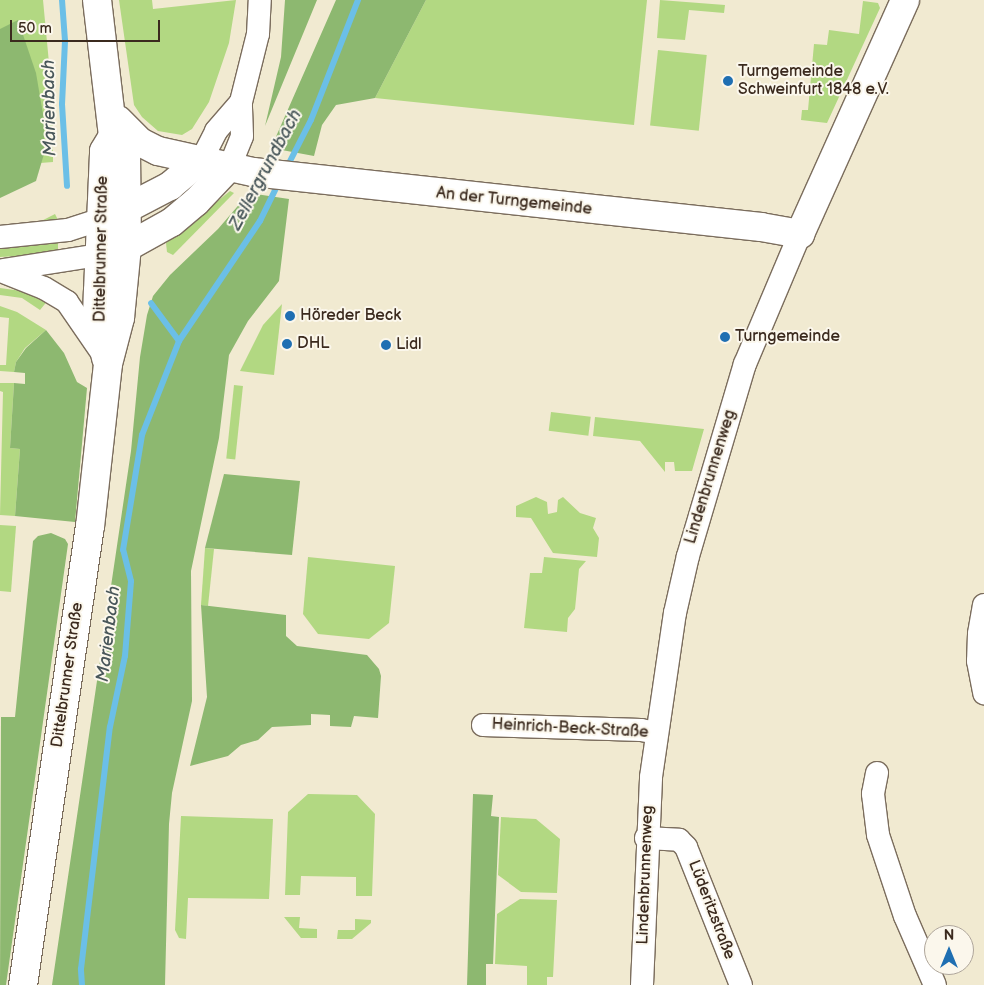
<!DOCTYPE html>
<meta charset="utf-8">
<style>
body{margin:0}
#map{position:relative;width:984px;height:985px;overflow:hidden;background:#f1ead1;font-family:"Balsamiq Sans",sans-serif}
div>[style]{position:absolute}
.green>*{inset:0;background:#b2d882;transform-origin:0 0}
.forest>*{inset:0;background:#8db870}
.stream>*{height:6px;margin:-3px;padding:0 3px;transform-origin:3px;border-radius:3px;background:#6bbfe7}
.roads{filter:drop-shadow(1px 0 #7b6d5d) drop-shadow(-1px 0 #7b6d5d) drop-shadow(0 1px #7b6d5d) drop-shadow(0 -1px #7b6d5d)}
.street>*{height:22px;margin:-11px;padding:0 11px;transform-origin:11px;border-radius:11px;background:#fff}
.secondary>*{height:28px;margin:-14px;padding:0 14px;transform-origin:14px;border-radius:14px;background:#fff}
.dots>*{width:14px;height:14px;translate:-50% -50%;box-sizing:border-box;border:2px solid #fbf7ec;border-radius:50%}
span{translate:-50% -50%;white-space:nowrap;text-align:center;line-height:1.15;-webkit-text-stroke:4px #fbf7ec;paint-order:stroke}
.poi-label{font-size:16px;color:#3b2a1e}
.left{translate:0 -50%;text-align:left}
.street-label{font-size:16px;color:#3b2a1e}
.water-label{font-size:18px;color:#49575a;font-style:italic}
.north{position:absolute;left:924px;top:925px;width:50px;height:50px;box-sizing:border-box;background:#fbf7ec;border:1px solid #aea59a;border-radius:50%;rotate:0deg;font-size:14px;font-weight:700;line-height:20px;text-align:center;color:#3b2a1e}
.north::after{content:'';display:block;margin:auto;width:18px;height:22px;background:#1f6fb2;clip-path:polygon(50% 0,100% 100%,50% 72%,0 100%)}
.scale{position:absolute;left:10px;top:20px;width:150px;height:22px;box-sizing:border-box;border:2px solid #3b2a1e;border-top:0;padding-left:6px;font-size:15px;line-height:18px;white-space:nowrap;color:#3b2a1e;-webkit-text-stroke:4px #fbf7ec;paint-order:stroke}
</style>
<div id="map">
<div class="green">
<div style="clip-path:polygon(0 0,43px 0,53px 105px,53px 162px,27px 164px,0 106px)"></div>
<div style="clip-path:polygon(119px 0,152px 0,153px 9px,236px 0,229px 43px,209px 102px,192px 129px,182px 135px,158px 131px,142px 117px,134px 105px)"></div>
<div style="clip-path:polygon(426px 0,647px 0,634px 125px,375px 98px)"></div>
<div style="clip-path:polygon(660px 0,725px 5px,724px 13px,689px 10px,685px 40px,657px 38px)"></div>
<div style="clip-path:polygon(863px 1px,878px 3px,880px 8px,827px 123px,801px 120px,802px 110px,808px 110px,814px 44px,827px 45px,829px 30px,859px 34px)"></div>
<div style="left:658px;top:50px;width:49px;height:76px;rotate:6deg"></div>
<div style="clip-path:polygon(230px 191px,234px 193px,173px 255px,167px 252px,166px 243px)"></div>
<div style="left:55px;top:214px;width:7px;height:55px;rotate:63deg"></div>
<div style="clip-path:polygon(58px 241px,58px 254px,0 257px,0 247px)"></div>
<div style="clip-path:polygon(0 288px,29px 292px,49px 299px,40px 310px,22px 298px,0 295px)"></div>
<div style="clip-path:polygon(282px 304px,274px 375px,240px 371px,263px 325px)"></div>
<div style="clip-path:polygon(0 306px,17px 312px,46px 330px,25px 348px,16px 362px,14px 372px,0 371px,0 365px,6px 365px,9px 318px,0 317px)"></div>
<div style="clip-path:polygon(0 383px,14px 383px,10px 448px,20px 449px,15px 516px,0 515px,3px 392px,0 391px)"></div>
<div style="left:234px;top:385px;width:9px;height:74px;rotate:6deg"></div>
<div style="left:551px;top:412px;width:40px;height:19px;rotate:7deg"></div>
<div style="clip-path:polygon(595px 417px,704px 429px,692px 471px,675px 471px,674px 462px,665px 462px,665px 472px,640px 441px,593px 436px)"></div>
<div style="clip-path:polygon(536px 497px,547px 502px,548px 514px,557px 512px,558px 500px,563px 497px,580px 513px,596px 518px,593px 528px,599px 538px,597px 557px,553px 553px,531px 518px,516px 517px,516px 506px)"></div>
<div style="clip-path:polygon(0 525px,16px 526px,11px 592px,0 591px)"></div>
<div style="clip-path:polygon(205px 548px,214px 549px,208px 606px,201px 605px)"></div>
<div style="clip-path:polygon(308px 557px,395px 566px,389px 623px,369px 639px,318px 634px,303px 614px)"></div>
<div style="clip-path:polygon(544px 557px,586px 561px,579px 569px,575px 609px,568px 618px,567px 632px,524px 628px,530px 573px,542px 573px)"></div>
<div style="clip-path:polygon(308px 794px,357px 795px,375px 814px,372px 896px,356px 896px,356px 877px,301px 876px,300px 895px,285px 895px,288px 812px)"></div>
<div style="clip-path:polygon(181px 816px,273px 819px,269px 899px,188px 898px,186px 939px,179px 938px,175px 930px)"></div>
<div style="clip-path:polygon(501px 817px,536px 819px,560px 839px,557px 893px,521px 892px,498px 875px)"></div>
<div style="clip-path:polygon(520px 899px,557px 900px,553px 977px,547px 977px,547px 985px,527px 985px,527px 966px,495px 964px,497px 914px)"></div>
<div style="clip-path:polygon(284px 917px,300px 917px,299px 928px,317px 929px,317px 938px,301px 938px)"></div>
<div style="clip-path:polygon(355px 919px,371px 920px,371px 923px,352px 939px,337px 939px,338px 930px,355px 930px)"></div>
</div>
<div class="forest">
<div style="clip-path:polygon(285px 0,317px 0,265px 126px,281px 57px)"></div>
<div style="clip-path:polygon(336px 0,426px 0,375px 98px,336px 105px,322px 125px,314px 156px,271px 148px)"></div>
<div style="clip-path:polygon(18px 20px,36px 73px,44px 120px,44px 154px,36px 181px,0 198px,0 29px)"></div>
<div style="clip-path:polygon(249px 193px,289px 199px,279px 281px,248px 321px,229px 355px,219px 438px,191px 571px,192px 701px,172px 793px,169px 824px,165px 985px,52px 985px,131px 451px,140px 357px,147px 315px,153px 296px,170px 275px,218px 229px)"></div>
<div style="clip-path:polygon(46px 330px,64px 353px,77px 382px,87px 388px,75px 522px,15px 516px,20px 449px,10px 448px,14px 383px,25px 384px,25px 373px,14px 372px,16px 362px,26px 348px)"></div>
<div style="clip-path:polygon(224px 474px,300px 481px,292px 555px,205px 548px)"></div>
<div style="clip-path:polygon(51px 533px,65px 539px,68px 544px,6px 985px,0 985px,1px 717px,15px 717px,33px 541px,38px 536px)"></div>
<div style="clip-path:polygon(201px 605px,286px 615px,286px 636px,297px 646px,367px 655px,379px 669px,381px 676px,378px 718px,354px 716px,351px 727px,330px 726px,330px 715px,311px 714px,311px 725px,272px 727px,258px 740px,241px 745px,228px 756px,190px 766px,207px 697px)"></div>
<div style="clip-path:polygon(473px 794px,493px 795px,491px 816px,499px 817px,493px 964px,486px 964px,486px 985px,467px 985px)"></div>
</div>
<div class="stream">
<div style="left:62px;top:0;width:41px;rotate:85.8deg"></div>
<div style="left:65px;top:41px;width:63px;rotate:92.7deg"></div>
<div style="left:62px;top:104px;width:82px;rotate:86.5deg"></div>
<div style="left:286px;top:169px;width:55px;rotate:-63deg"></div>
<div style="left:311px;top:120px;width:129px;rotate:-68.6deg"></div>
<div style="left:179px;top:341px;width:145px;rotate:-56deg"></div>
<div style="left:260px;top:221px;width:43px;rotate:-64deg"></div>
<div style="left:82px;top:985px;width:16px;rotate:-94deg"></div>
<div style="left:81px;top:969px;width:244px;rotate:-83.2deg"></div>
<div style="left:110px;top:727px;width:73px;rotate:-78.1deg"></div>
<div style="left:125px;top:656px;width:75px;rotate:-85.4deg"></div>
<div style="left:131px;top:581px;width:32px;rotate:-104deg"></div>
<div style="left:123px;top:550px;width:117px;rotate:-80.6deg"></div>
<div style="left:142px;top:435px;width:101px;rotate:-68.5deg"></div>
<div style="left:179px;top:341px;width:47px;rotate:-126.4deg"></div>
</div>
<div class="roads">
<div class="street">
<div style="left:202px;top:159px;width:31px;rotate:-63deg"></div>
<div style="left:216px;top:131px;width:38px;rotate:-49deg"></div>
<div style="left:230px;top:166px;width:32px;rotate:-68deg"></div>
<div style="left:242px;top:136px;width:34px;rotate:-92deg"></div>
<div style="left:241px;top:102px;width:70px;rotate:-76deg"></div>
<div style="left:258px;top:34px;width:34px;rotate:-87deg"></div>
<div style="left:0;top:237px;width:68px;rotate:-5.9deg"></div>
<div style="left:68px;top:230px;width:35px;rotate:-18deg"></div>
<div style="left:3px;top:270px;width:97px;rotate:-8.9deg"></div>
<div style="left:1px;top:271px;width:46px;rotate:21.6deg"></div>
<div style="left:44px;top:288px;width:27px;rotate:31deg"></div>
<div style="left:67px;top:302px;width:58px;rotate:55.5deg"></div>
<div style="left:984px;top:605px;width:29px;rotate:100deg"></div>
<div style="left:979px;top:634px;width:27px;rotate:92deg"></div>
<div style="left:978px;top:661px;width:33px;rotate:79deg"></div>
<div style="left:483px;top:725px;width:158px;rotate:1.8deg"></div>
<div style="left:641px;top:730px;width:16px;rotate:11deg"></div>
<div style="left:877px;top:773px;width:21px;rotate:101deg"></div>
<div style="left:873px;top:794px;width:41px;rotate:83deg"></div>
<div style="left:878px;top:835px;width:85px;rotate:71.6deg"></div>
<div style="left:905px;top:916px;width:75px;rotate:66.5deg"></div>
<div style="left:646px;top:838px;width:33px;rotate:3deg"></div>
<div style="left:679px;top:840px;width:10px;rotate:45deg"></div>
<div style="left:686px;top:847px;width:149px;rotate:68.3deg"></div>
<div style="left:642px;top:985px;width:208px;rotate:-87.5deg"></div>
<div style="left:651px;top:777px;width:166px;rotate:-81.7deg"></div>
<div style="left:675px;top:613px;width:58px;rotate:-77.2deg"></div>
<div style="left:688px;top:556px;width:200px;rotate:-73.5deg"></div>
<div style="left:745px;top:364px;width:141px;rotate:-67.1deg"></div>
</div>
<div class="secondary">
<div style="left:118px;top:120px;width:31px;rotate:45deg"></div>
<div style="left:140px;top:142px;width:20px;rotate:27deg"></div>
<div style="left:158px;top:151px;width:97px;rotate:12.5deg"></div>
<div style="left:253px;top:172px;width:511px;rotate:6.18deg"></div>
<div style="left:761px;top:227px;width:40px;rotate:10deg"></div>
<div style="left:800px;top:234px;width:256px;rotate:-65.8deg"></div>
<div style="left:116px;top:214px;width:61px;rotate:-27.4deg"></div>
<div style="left:170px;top:186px;width:42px;rotate:-40.2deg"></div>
<div style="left:113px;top:251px;width:15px;rotate:-16deg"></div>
<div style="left:127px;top:247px;width:51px;rotate:-29.1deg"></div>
<div style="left:172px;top:222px;width:31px;rotate:-40deg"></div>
<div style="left:196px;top:202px;width:50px;rotate:-46.6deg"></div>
<div style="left:106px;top:358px;width:42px;rotate:-102.4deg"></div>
<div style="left:97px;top:317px;width:26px;rotate:-88deg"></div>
<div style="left:98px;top:291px;width:140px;rotate:-87.5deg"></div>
<div style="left:104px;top:151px;width:17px;rotate:-59deg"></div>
<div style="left:23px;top:985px;width:463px;rotate:-81.7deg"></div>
<div style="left:90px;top:527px;width:164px;rotate:-83.7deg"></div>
<div style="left:108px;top:364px;width:48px;rotate:-75.4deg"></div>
<div style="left:120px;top:318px;width:71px;rotate:-84.4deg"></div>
<div style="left:127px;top:247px;width:96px;rotate:-90.6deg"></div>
<div style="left:126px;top:151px;width:20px;rotate:-131deg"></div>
<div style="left:113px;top:136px;width:137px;rotate:-96.7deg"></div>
</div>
</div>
<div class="dots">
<div style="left:728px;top:81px;background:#1f6fb2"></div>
<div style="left:290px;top:316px;background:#1f6fb2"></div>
<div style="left:725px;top:337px;background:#1f6fb2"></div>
<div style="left:287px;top:344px;background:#1f6fb2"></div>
<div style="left:386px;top:345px;background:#1f6fb2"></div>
</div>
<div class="poi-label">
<span class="left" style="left:738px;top:81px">Turngemeinde<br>Schweinfurt 1848 e.V.</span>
<span class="left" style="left:300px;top:316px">Höreder Beck</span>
<span class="left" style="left:735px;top:337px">Turngemeinde</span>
<span class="left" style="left:297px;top:344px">DHL</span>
<span class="left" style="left:396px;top:345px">Lidl</span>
</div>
<div class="street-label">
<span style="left:514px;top:202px;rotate:6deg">An der Turngemeinde</span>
<span style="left:102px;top:249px;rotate:-89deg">Dittelbrunner Straße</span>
<span style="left:711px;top:477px;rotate:-73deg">Lindenbrunnenweg</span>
<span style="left:68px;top:675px;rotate:-82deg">Dittelbrunner Straße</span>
<span style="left:570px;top:729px;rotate:3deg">Heinrich-Beck-Straße</span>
<span style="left:646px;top:875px;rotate:-88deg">Lindenbrunnenweg</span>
<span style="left:711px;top:910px;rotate:69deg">Lüderitzstraße</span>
</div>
<div class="water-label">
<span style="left:50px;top:108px;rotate:-91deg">Marienbach</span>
<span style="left:266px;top:170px;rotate:-62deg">Zellergrundbach</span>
<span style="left:109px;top:634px;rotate:-83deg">Marienbach</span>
</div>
<div class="north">N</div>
<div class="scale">50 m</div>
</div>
